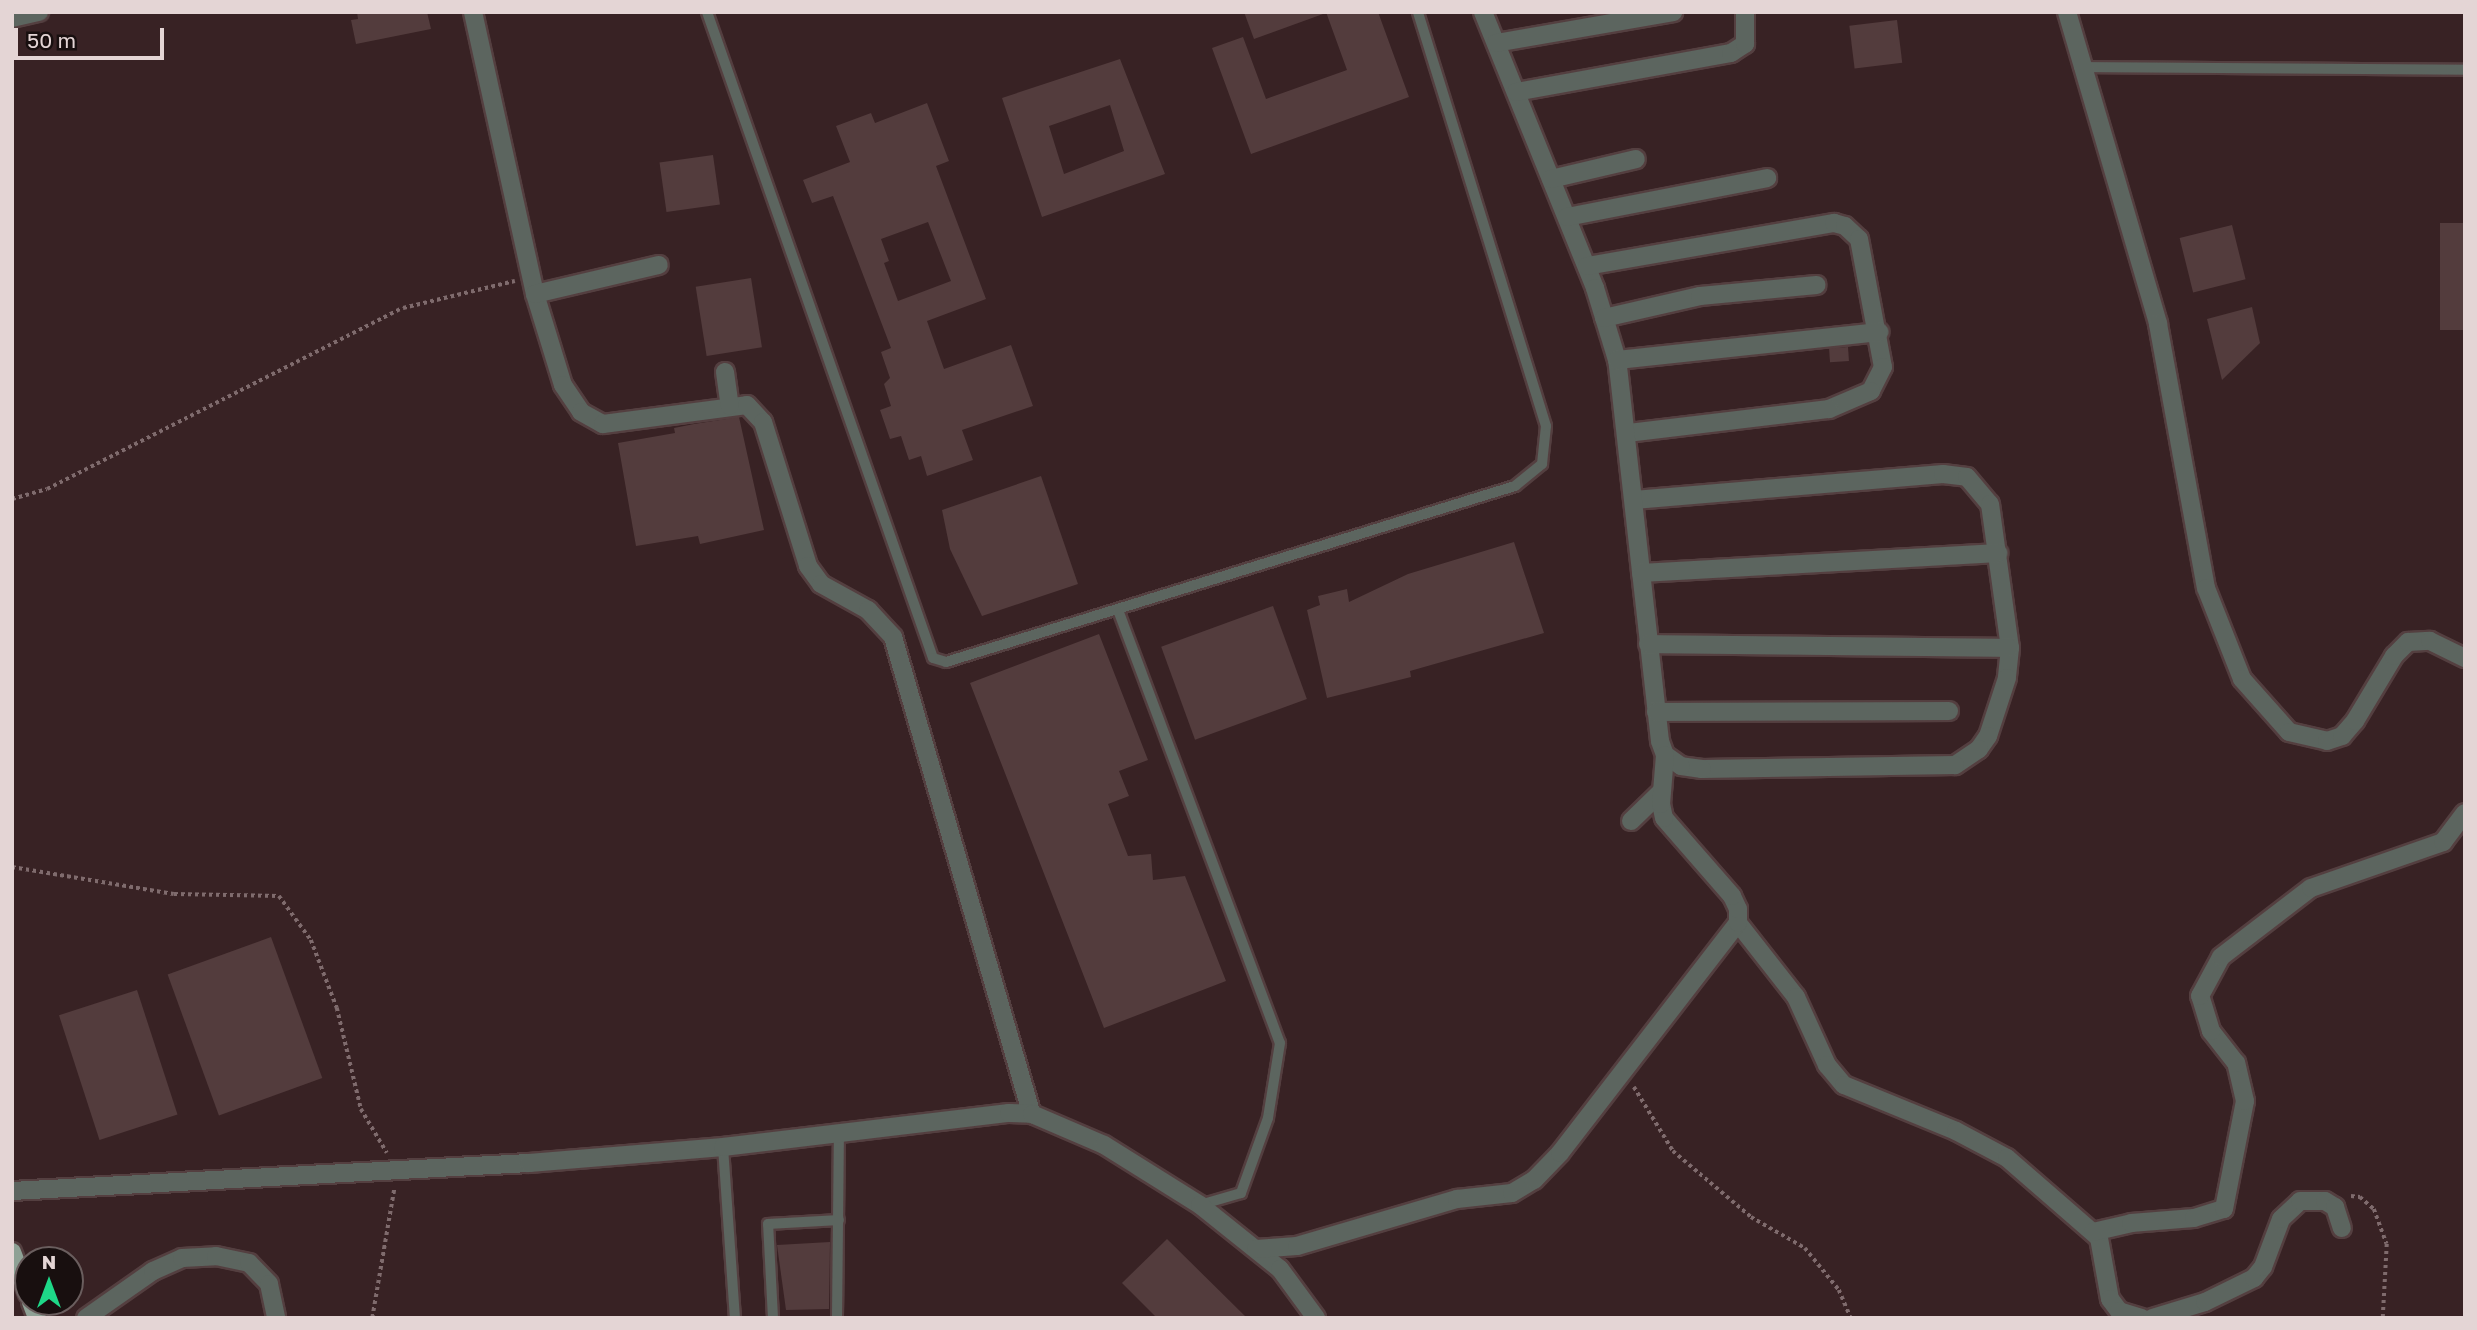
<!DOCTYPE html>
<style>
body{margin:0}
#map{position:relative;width:2477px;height:1330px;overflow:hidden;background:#382224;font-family:"Golos Text",sans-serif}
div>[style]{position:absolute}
.building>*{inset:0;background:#533c3d;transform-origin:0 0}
.path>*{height:3.5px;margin-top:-1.75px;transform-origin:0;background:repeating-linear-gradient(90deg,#7f6b6d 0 3.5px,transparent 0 7px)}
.roads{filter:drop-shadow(2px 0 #543f40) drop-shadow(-2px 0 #543f40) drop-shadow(0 2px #543f40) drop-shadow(0 -2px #543f40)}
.lane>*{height:10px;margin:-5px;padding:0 5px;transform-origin:5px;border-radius:5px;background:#5c655f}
.street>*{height:18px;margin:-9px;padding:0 9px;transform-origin:9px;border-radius:9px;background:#5c655f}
.primary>*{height:18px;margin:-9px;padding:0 9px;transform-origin:9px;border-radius:9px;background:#8ea195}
span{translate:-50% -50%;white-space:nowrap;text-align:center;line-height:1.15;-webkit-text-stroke:5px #180f0f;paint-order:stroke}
.frame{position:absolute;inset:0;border:14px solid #e4d5d5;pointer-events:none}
.north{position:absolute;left:14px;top:1246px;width:70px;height:70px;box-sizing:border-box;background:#180f0f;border:2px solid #6a5e5e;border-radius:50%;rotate:0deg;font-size:19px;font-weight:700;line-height:28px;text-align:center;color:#e4d5d5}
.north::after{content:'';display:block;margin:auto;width:24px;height:32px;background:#1ed888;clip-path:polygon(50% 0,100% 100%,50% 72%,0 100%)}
.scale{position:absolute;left:14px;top:28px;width:150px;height:32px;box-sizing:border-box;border:4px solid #e4d5d5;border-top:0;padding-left:9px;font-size:21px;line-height:24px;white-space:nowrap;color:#e4d5d5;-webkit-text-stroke:5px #180f0f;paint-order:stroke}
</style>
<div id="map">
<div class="building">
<div style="clip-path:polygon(357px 12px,427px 12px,431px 29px,356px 44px,351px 20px,358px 19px)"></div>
<div style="clip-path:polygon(1244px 12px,1322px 12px,1323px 14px,1254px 39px)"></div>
<div style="clip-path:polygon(1326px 12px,1378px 12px,1409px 97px,1251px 154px,1212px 48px,1243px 37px,1266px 99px,1347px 70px)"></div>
<div style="left:1897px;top:20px;width:43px;height:48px;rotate:83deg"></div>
<div style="clip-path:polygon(evenodd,1120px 59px,1165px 174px,1042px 217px,1002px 98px,1120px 59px,1110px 105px,1124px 151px,1064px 174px,1049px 126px,1110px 105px)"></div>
<div style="clip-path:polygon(evenodd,927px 103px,949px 161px,936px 166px,986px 299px,927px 321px,944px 369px,1011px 345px,1033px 406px,962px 430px,973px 460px,927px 476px,921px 456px,909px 460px,901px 436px,890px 439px,880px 410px,891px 406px,884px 384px,890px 378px,881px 352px,891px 348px,833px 196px,812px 203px,803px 180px,850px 162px,836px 126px,871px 113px,875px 123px,927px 103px,928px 222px,951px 281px,898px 301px,884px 263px,889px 261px,881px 239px,928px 222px)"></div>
<div style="left:713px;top:155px;width:50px;height:54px;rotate:82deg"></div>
<div style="left:2440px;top:223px;width:25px;height:107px"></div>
<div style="left:2232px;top:225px;width:56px;height:54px;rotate:76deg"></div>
<div style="left:751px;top:278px;width:70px;height:56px;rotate:81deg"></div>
<div style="clip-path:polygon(2252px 307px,2260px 343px,2222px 380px,2207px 319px)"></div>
<div style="left:1848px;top:347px;width:14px;height:19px;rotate:86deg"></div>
<div style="clip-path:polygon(739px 417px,764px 530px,700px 544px,698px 536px,636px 546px,618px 443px,675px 433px,674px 428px,694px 424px)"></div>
<div style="clip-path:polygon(1041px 476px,1078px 584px,982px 616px,950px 549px,942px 510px)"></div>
<div style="clip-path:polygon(1514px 542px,1544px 633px,1410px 671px,1411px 677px,1327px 698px,1307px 610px,1320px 605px,1318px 596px,1347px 589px,1349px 602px,1408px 574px)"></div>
<div style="left:1273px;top:606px;width:99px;height:119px;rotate:70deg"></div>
<div style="clip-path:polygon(1099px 634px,1148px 760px,1119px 771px,1129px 796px,1108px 804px,1128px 856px,1151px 854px,1153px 880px,1185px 876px,1226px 981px,1104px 1028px,970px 683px)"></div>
<div style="left:271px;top:937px;width:150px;height:110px;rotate:70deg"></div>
<div style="left:137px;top:990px;width:131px;height:82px;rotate:72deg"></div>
<div style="clip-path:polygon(1167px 1239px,1247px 1318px,1157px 1318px,1122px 1283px)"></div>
<div style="clip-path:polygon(830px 1242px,829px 1309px,786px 1310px,777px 1245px)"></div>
</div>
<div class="path">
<div style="left:12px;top:499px;width:36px;rotate:-16deg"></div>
<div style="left:47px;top:489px;width:399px;rotate:-27deg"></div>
<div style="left:403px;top:308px;width:115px;rotate:-13.6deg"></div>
<div style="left:12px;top:867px;width:164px;rotate:9.5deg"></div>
<div style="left:174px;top:894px;width:105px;rotate:1.1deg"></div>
<div style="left:279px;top:896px;width:54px;rotate:54deg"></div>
<div style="left:311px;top:940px;width:73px;rotate:69.1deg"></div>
<div style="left:337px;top:1008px;width:104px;rotate:76.6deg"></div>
<div style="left:361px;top:1109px;width:51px;rotate:59.4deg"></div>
<div style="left:1634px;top:1087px;width:75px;rotate:58.6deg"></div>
<div style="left:1673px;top:1151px;width:102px;rotate:40.2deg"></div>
<div style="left:1751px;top:1217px;width:62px;rotate:29.9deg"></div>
<div style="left:1805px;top:1248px;width:54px;rotate:51deg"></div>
<div style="left:1839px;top:1290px;width:30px;rotate:67deg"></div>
<div style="left:2351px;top:1196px;width:9px;rotate:6deg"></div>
<div style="left:2360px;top:1197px;width:18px;rotate:41deg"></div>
<div style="left:2374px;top:1209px;width:37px;rotate:70deg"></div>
<div style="left:2387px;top:1244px;width:74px;rotate:93.1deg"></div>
<div style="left:372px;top:1318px;width:131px;rotate:-80.3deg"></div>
</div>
<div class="roads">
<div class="lane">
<div style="left:707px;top:12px;width:684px;rotate:70.72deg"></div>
<div style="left:933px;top:658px;width:14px;rotate:17deg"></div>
<div style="left:946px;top:662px;width:596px;rotate:-17.19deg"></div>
<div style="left:1515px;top:486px;width:35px;rotate:-39deg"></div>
<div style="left:1542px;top:464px;width:38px;rotate:-84deg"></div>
<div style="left:1546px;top:426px;width:433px;rotate:-107.2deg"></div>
<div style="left:2079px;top:67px;width:386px;rotate:0.4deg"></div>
<div style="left:1118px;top:610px;width:462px;rotate:69.5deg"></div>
<div style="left:1280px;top:1043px;width:76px;rotate:99.1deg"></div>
<div style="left:1268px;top:1118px;width:80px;rotate:109.8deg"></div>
<div style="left:1241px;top:1193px;width:43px;rotate:163.7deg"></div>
<div style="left:723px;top:1147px;width:171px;rotate:86deg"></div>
<div style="left:773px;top:1318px;width:94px;rotate:-93deg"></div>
<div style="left:768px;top:1224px;width:71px;rotate:-3.2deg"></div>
<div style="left:837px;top:1318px;width:183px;rotate:-89.4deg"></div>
</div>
<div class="street">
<div style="left:473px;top:12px;width:289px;rotate:77.6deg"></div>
<div style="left:535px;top:294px;width:95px;rotate:72.9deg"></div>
<div style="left:563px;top:385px;width:32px;rotate:56deg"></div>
<div style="left:581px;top:412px;width:25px;rotate:29deg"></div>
<div style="left:603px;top:424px;width:145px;rotate:-7.5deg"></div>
<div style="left:747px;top:405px;width:23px;rotate:47deg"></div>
<div style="left:763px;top:422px;width:151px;rotate:72.6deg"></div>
<div style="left:808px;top:566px;width:22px;rotate:54deg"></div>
<div style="left:821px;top:584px;width:54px;rotate:29deg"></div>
<div style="left:868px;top:610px;width:37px;rotate:47deg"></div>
<div style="left:893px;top:637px;width:497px;rotate:73.8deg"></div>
<div style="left:1483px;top:12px;width:298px;rotate:67.9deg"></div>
<div style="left:1595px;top:288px;width:75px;rotate:73deg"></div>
<div style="left:2067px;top:12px;width:325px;rotate:73.7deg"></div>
<div style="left:2158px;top:324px;width:268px;rotate:79.7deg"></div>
<div style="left:2206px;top:588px;width:98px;rotate:68.4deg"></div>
<div style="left:2242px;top:679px;width:71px;rotate:48.4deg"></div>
<div style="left:2289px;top:732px;width:39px;rotate:13deg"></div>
<div style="left:2327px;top:741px;width:16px;rotate:-18deg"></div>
<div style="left:2342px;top:736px;width:20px;rotate:-49deg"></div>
<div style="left:2355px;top:721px;width:76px;rotate:-59deg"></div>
<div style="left:2394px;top:656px;width:20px;rotate:-45deg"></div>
<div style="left:2408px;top:642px;width:22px;rotate:-3deg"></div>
<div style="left:2430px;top:641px;width:39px;rotate:26deg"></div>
<div style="left:12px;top:18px;width:28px;rotate:-13deg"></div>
<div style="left:1496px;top:43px;width:180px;rotate:-9.9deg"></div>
<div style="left:1516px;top:92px;width:219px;rotate:-10.3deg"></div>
<div style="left:1731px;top:53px;width:17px;rotate:-33deg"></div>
<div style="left:1745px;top:44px;width:32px;rotate:-90deg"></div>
<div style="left:1551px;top:179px;width:87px;rotate:-13.2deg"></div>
<div style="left:1567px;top:217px;width:204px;rotate:-11deg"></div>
<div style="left:1587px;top:266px;width:251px;rotate:-9.9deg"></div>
<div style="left:1834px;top:223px;width:11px;rotate:15deg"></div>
<div style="left:1845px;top:226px;width:19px;rotate:43deg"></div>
<div style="left:1859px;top:239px;width:130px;rotate:79.4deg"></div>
<div style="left:1883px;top:367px;width:27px;rotate:117deg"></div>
<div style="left:1871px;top:391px;width:46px;rotate:156.8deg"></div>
<div style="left:1829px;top:409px;width:203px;rotate:173.2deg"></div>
<div style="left:535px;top:294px;width:127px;rotate:-13.2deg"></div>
<div style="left:1604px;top:318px;width:98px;rotate:-12.9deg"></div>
<div style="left:1700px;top:296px;width:117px;rotate:-5.4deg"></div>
<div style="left:725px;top:372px;width:34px;rotate:82deg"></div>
<div style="left:1634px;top:500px;width:310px;rotate:-4.8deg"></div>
<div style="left:1943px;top:474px;width:24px;rotate:7deg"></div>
<div style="left:1967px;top:477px;width:35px;rotate:50deg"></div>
<div style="left:1990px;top:504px;width:145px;rotate:82.1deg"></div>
<div style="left:2010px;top:648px;width:30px;rotate:96deg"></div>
<div style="left:2007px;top:678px;width:61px;rotate:108.1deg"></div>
<div style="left:1988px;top:736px;width:16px;rotate:125deg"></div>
<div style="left:1979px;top:749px;width:29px;rotate:146deg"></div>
<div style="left:1955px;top:765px;width:253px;rotate:179.1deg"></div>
<div style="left:1702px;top:769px;width:21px;rotate:-172deg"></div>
<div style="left:1681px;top:766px;width:19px;rotate:-145deg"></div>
<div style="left:1665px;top:755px;width:15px;rotate:-110deg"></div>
<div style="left:1660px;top:741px;width:383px;rotate:-96.4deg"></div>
<div style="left:1617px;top:360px;width:264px;rotate:-6.1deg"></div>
<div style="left:1641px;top:573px;width:358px;rotate:-3.2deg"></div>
<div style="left:1648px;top:644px;width:362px;rotate:0.6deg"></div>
<div style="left:1656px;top:712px;width:293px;rotate:-0.2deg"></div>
<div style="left:1631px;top:821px;width:43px;rotate:-44.1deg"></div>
<div style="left:1738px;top:923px;width:94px;rotate:51.9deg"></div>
<div style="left:1796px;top:997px;width:75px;rotate:65.5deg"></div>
<div style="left:1827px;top:1065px;width:26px;rotate:50deg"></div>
<div style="left:1844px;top:1085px;width:121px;rotate:22.3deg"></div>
<div style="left:1956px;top:1131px;width:58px;rotate:27.9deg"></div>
<div style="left:2007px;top:1158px;width:122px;rotate:41deg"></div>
<div style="left:2099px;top:1238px;width:62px;rotate:79.8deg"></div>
<div style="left:2110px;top:1299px;width:15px;rotate:53deg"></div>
<div style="left:2119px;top:1311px;width:24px;rotate:17deg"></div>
<div style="left:12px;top:1191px;width:518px;rotate:-3.1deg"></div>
<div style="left:529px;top:1163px;width:195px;rotate:-4.7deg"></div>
<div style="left:723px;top:1147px;width:288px;rotate:-6.8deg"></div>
<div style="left:1009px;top:1113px;width:23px;rotate:2deg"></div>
<div style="left:1032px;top:1114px;width:78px;rotate:23.3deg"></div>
<div style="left:1104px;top:1145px;width:113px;rotate:32deg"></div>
<div style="left:1200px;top:1205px;width:102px;rotate:38.7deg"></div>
<div style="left:1280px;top:1269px;width:61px;rotate:53.7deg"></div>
<div style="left:2093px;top:1232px;width:39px;rotate:-13deg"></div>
<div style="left:2131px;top:1223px;width:63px;rotate:-4.5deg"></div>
<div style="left:2194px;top:1218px;width:31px;rotate:-17deg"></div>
<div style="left:2224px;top:1209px;width:110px;rotate:-79deg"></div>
<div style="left:2245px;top:1101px;width:39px;rotate:-103deg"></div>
<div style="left:2236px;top:1063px;width:41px;rotate:-128deg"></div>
<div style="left:2211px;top:1031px;width:37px;rotate:-107deg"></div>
<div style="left:2200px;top:996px;width:44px;rotate:-61.7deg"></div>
<div style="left:2221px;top:957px;width:113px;rotate:-37.5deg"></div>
<div style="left:2311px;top:888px;width:140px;rotate:-19.2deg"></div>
<div style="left:2443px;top:842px;width:36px;rotate:-53deg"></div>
<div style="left:1256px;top:1249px;width:41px;rotate:-4.2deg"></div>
<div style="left:1297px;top:1246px;width:167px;rotate:-16.4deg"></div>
<div style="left:1457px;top:1199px;width:55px;rotate:-6.2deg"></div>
<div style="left:1512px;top:1193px;width:26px;rotate:-31deg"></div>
<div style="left:1534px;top:1180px;width:37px;rotate:-46deg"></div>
<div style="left:1560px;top:1153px;width:291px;rotate:-52.3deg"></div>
<div style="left:1738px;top:923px;width:14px;rotate:-90deg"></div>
<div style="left:1738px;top:909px;width:14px;rotate:-115deg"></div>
<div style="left:1732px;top:896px;width:103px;rotate:-131.1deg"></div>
<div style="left:1664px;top:818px;width:14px;rotate:-102deg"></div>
<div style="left:1661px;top:804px;width:49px;rotate:-85.3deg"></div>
<div style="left:86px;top:1318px;width:82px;rotate:-35deg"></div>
<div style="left:153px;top:1271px;width:32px;rotate:-24deg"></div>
<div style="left:182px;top:1258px;width:34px;rotate:-3deg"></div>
<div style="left:216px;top:1256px;width:34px;rotate:12deg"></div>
<div style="left:249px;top:1263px;width:29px;rotate:46deg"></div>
<div style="left:269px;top:1284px;width:35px;rotate:78deg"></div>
<div style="left:2152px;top:1318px;width:55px;rotate:-16.8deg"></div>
<div style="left:2205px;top:1302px;width:55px;rotate:-26.1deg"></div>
<div style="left:2254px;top:1278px;width:14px;rotate:-51deg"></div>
<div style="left:2263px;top:1267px;width:51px;rotate:-69.4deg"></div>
<div style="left:2281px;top:1219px;width:26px;rotate:-43deg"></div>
<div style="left:2300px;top:1201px;width:25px"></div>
<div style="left:2325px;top:1201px;width:12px;rotate:31deg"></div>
<div style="left:2335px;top:1207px;width:22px;rotate:72deg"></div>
</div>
<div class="primary">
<div style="left:12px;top:1252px;width:45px;rotate:69.1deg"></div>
<div style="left:31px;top:1302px;width:17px;rotate:69deg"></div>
</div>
</div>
<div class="frame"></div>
<div class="north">N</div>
<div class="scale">50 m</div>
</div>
